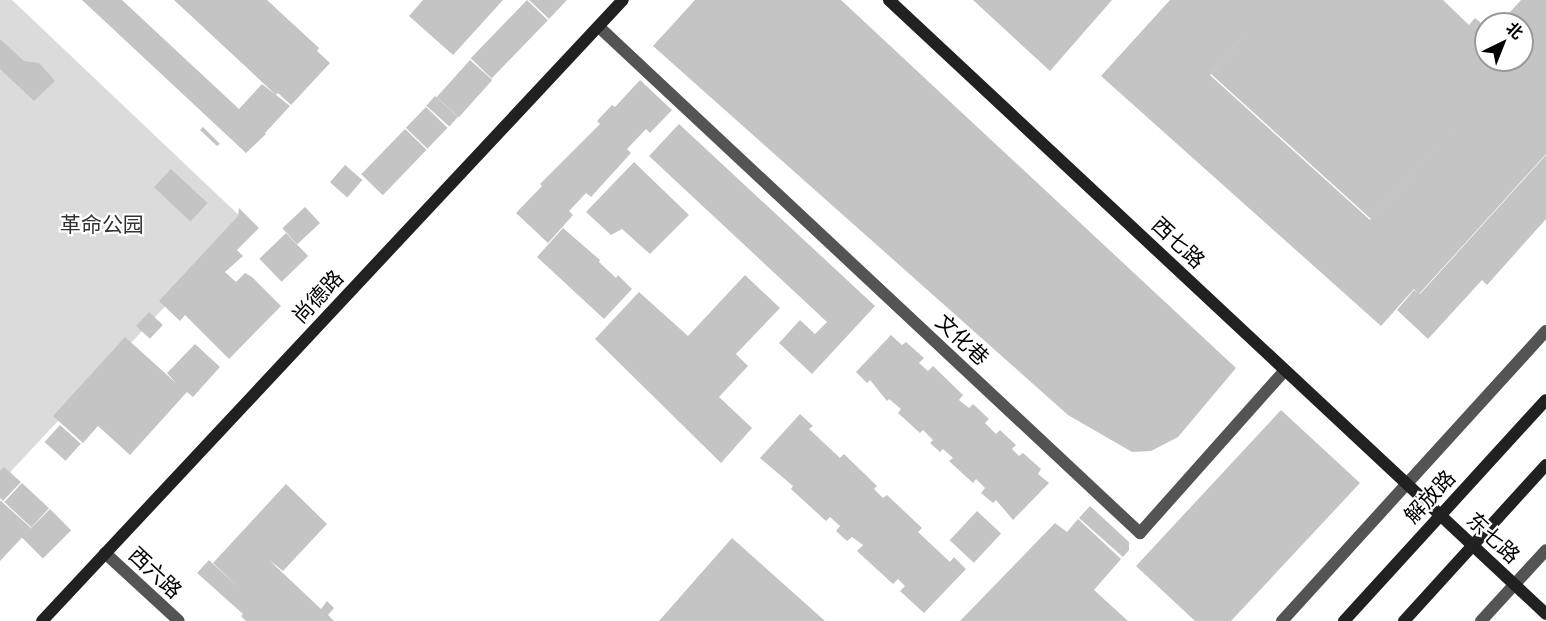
<!DOCTYPE html>
<meta charset="utf-8">
<style>
body{margin:0}
#map{position:relative;width:1546px;height:621px;overflow:hidden;background:#fff;font-family:"Archivo Narrow","Noto Sans SC",sans-serif}
div>[style]{position:absolute}
.green>*{inset:0;background:#dbdbdb}
.building>*{inset:0;background:#c4c4c4;transform-origin:0 0}
.street>*{height:12px;margin:-6px;padding:0 6px;transform-origin:6px;border-radius:6px;background:#545454}
.secondary>*{height:12px;margin:-6px;padding:0 6px;transform-origin:6px;border-radius:6px;background:#212121}
span{translate:-50% -50%;white-space:nowrap;text-align:center;line-height:1.15;-webkit-text-stroke:4.5px #fff;paint-order:stroke}
.park-label{font-size:21px;color:#323232}
.street-label{font-size:21px;color:#000}
.north{position:absolute;left:1474px;top:12px;width:60px;height:60px;box-sizing:border-box;background:#fff;border:2px solid #999;border-radius:50%;rotate:43deg;font-size:16px;font-weight:700;line-height:24px;text-align:center;color:#000}
.north::after{content:'';display:block;margin:auto;width:21px;height:27px;background:#000;clip-path:polygon(50% 0,100% 100%,50% 72%,0 100%)}
</style>
<div id="map">
<div class="green">
<div style="clip-path:polygon(0 0,12px 0,245px 221px,0 483px)"></div>
</div>
<div class="building">
<div style="clip-path:polygon(82px 0,122px 0,239px 109px,262px 84px,290px 106px,265px 133px,266px 134px,246px 153px)"></div>
<div style="clip-path:polygon(174px 0,267px 0,319px 48px,317px 51px,330px 63px,291px 105px,278px 93px,276px 95px)"></div>
<div style="clip-path:polygon(423px 0,503px 0,453px 55px,409px 16px)"></div>
<div style="left:527px;top:0;width:29px;height:81px;rotate:44deg"></div>
<div style="clip-path:polygon(529px 0,567px 0,549px 19px)"></div>
<div style="clip-path:polygon(695px 0,841px 0,1236px 368px,1178px 437px,1151px 451px,1132px 452px,1068px 415px,653px 46px)"></div>
<div style="clip-path:polygon(973px 0,1112px 0,1050px 71px)"></div>
<div style="clip-path:polygon(evenodd,1170px 0,1443px 0,1469px 25px,1475px 18px,1486px 27px,1486px 60px,1522px 60px,1522px 24px,1499px 24px,1521px 0,1546px 0,1546px 154px,1419px 294px,1414px 289px,1381px 326px,1101px 76px,1170px 0,1261px 15px,1211px 74px,1371px 219px,1500px 77px,1370px 220px,1210px 75px,1261px 15px)"></div>
<div style="clip-path:polygon(0 39px,24px 61px,39px 63px,55px 81px,34px 101px,0 69px)"></div>
<div style="left:470px;top:60px;width:30px;height:50px;rotate:42deg"></div>
<div style="clip-path:polygon(640px 80px,672px 110px,650px 133px,646px 129px,627px 149px,631px 153px,591px 197px,586px 193px,569px 211px,573px 215px,548px 243px,516px 213px,542px 186px,540px 184px,600px 124px,597px 121px,612px 105px,615px 107px)"></div>
<div style="left:435px;top:96px;width:31px;height:13px;rotate:42deg"></div>
<div style="left:426px;top:107px;width:30px;height:29px;rotate:44deg"></div>
<div style="clip-path:polygon(679px 124px,875px 306px,812px 374px,779px 343px,800px 320px,815px 334px,827px 322px,649px 156px)"></div>
<div style="clip-path:polygon(203px 127px,220px 144px,217px 146px,200px 130px)"></div>
<div style="left:405px;top:129px;width:30px;height:63px;rotate:44deg"></div>
<div style="clip-path:polygon(1546px 155px,1546px 219px,1487px 285px,1482px 280px,1428px 339px,1397px 310px,1414px 290px,1420px 294px)"></div>
<div style="clip-path:polygon(634px 162px,689px 215px,650px 254px,622px 229px,611px 235px,586px 212px)"></div>
<div style="left:345px;top:165px;width:23px;height:23px;rotate:41deg"></div>
<div style="left:171px;top:169px;width:50px;height:25px;rotate:43deg"></div>
<div style="left:305px;top:207px;width:22px;height:31px;rotate:47deg"></div>
<div style="clip-path:polygon(239px 208px,259px 228px,237px 250px,243px 256px,225px 272px,236px 282px,245px 273px,252px 277px,281px 306px,229px 359px,185px 315px,180px 321px,159px 301px,238px 216px)"></div>
<div style="clip-path:polygon(563px 228px,600px 260px,599px 262px,616px 278px,618px 275px,632px 289px,604px 319px,537px 257px)"></div>
<div style="left:286px;top:233px;width:32px;height:37px;rotate:46deg"></div>
<div style="clip-path:polygon(745px 275px,780px 308px,736px 354px,748px 366px,719px 397px,752px 428px,721px 463px,595px 339px,639px 292px,688px 336px)"></div>
<div style="left:149px;top:312px;width:19px;height:19px;rotate:43deg"></div>
<div style="clip-path:polygon(891px 335px,902px 345px,906px 342px,924px 358px,919px 363px,928px 371px,933px 366px,963px 395px,959px 400px,969px 408px,973px 404px,989px 419px,985px 423px,996px 434px,1000px 430px,1016px 445px,1012px 449px,1019px 456px,1023px 453px,1041px 469px,1038px 474px,1049px 483px,1013px 520px,996px 500px,993px 503px,981px 493px,985px 488px,976px 479px,973px 483px,949px 461px,953px 458px,943px 449px,940px 452px,930px 443px,933px 440px,923px 430px,920px 433px,898px 413px,901px 409px,889px 399px,887px 401px,870px 380px,867px 383px,856px 372px)"></div>
<div style="clip-path:polygon(125px 337px,176px 383px,167px 373px,195px 344px,220px 367px,193px 397px,187px 392px,130px 455px,98px 426px,83px 443px,53px 416px)"></div>
<div style="clip-path:polygon(1281px 410px,1360px 483px,1231px 621px,1195px 621px,1136px 566px)"></div>
<div style="clip-path:polygon(800px 414px,813px 426px,809px 429px,840px 458px,844px 454px,877px 486px,874px 489px,883px 498px,887px 495px,922px 528px,918px 532px,950px 562px,954px 557px,966px 569px,924px 613px,900px 591px,905px 586px,898px 579px,893px 584px,857px 551px,863px 545px,852px 537px,847px 541px,836px 531px,840px 526px,830px 517px,826px 521px,791px 489px,793px 486px,760px 458px)"></div>
<div style="left:60px;top:425px;width:28px;height:23px;rotate:42deg"></div>
<div style="clip-path:polygon(4px 467px,21px 482px,3px 501px,0 498px,0 471px)"></div>
<div style="left:22px;top:483px;width:37px;height:26px;rotate:43deg"></div>
<div style="clip-path:polygon(286px 484px,327px 524px,283px 571px,268px 559px,321px 609px,327px 601px,334px 608px,328px 615px,334px 621px,246px 621px,241px 616px,243px 614px,197px 573px,209px 560px,241px 590px,213px 563px)"></div>
<div style="clip-path:polygon(0 500px,31px 528px,0 561px)"></div>
<div style="clip-path:polygon(1090px 506px,1129px 542px,1129px 550px,1123px 557px,1079px 518px)"></div>
<div style="left:50px;top:509px;width:30px;height:40px;rotate:45deg"></div>
<div style="left:977px;top:511px;width:33px;height:40px;rotate:43deg"></div>
<div style="clip-path:polygon(1078px 519px,1121px 559px,1094px 590px,1128px 621px,960px 621px,1055px 523px,1067px 532px)"></div>
<div style="clip-path:polygon(732px 538px,825px 621px,659px 621px)"></div>
</div>
<div class="street">
<div style="left:599px;top:27px;width:741px;rotate:43.09deg"></div>
<div style="left:1140px;top:533px;width:218px;rotate:-48.3deg"></div>
<div style="left:105px;top:553px;width:100px;rotate:42.6deg"></div>
<div style="left:1282px;top:621px;width:392px;rotate:-47.7deg"></div>
<div style="left:1481px;top:621px;width:96px;rotate:-47.5deg"></div>
</div>
<div class="secondary">
<div style="left:889px;top:0;width:899px;rotate:43.06deg"></div>
<div style="left:42px;top:621px;width:850px;rotate:-46.91deg"></div>
<div style="left:1344px;top:621px;width:299px;rotate:-47.6deg"></div>
<div style="left:1404px;top:621px;width:211px;rotate:-47.7deg"></div>
</div>
<div class="park-label">
<span style="left:102px;top:225px">革命公园</span>
</div>
<div class="street-label">
<span style="left:1178px;top:243px;rotate:43deg">西七路</span>
<span style="left:318px;top:297px;rotate:-47deg">尚德路</span>
<span style="left:962px;top:340px;rotate:43deg">文化巷</span>
<span style="left:1430px;top:497px;rotate:-47deg">解放路</span>
<span style="left:1493px;top:538px;rotate:43deg">东七路</span>
<span style="left:155px;top:573px;rotate:43deg">西六路</span>
</div>
<div class="north">北</div>
</div>
